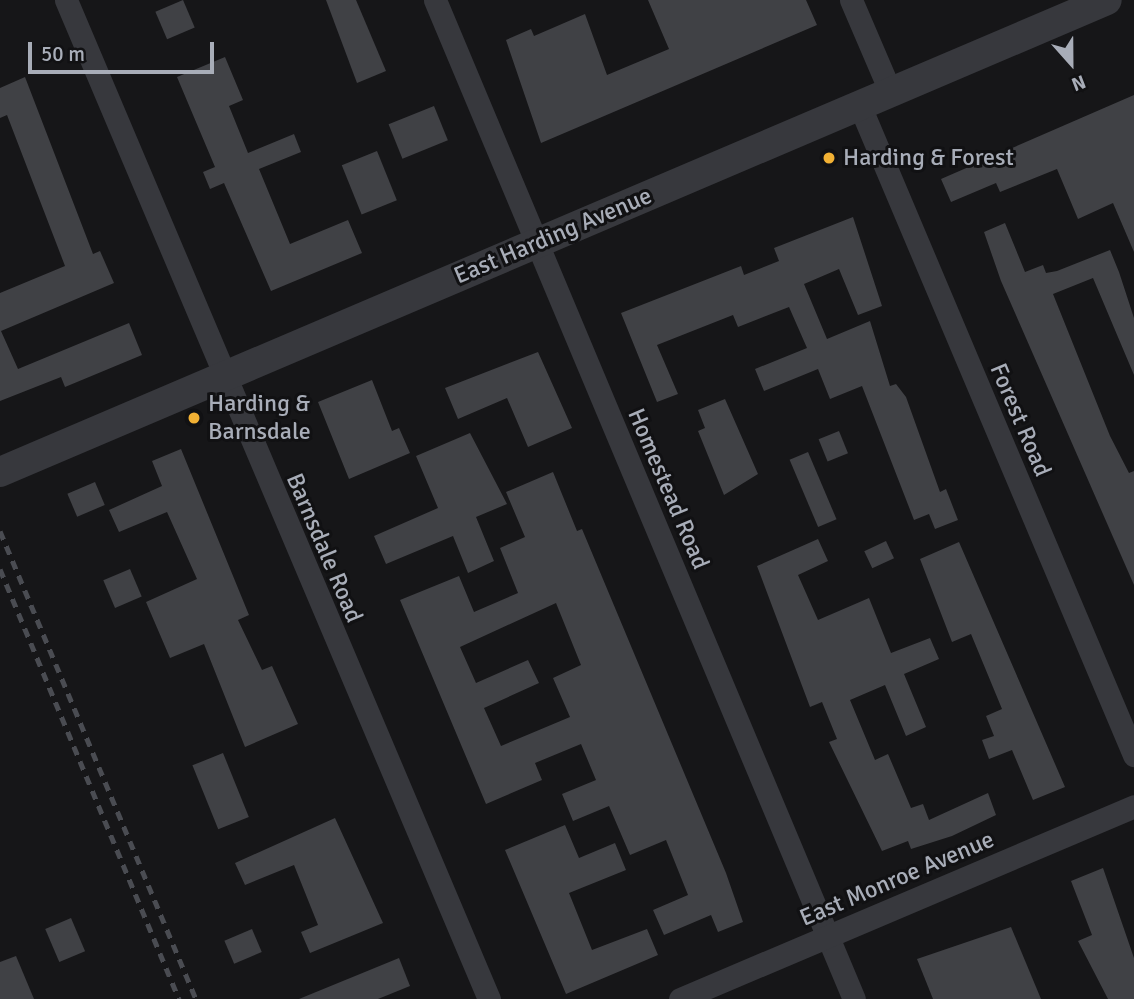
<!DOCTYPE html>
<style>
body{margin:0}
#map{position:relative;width:1134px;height:999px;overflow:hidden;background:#161618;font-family:Signika,sans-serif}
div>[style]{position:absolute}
.building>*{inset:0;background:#404145;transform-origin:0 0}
.minor>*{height:23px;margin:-11.5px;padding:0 11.5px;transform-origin:11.5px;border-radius:11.5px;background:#37383d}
.tertiary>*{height:30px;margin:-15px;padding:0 15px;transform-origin:15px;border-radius:15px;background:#37383d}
.rail>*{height:5px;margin-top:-2.5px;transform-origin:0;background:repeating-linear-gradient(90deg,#4a4c52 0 9px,transparent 0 16px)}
.dots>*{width:19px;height:19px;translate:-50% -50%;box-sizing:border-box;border:4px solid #111113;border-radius:50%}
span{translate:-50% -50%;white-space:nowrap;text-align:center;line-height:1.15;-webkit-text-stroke:6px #111113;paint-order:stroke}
.poi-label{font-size:24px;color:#a8adb8}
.left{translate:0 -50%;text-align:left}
.street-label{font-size:24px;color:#a8adb8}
.north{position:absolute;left:1036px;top:28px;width:70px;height:70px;-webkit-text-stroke:5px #111113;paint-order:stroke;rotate:159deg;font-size:19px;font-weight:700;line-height:28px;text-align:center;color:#a8adb8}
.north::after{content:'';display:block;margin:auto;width:24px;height:32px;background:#a8adb8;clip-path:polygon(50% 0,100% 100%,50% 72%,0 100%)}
.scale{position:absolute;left:28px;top:42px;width:186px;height:32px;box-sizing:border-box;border:4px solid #a8adb8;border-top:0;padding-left:9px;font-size:21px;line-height:24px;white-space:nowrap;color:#a8adb8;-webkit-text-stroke:5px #111113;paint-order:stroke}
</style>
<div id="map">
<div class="building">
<div style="left:183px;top:0;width:30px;height:30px;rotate:67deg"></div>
<div style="clip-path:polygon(326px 0,356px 0,386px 71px,357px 83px)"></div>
<div style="clip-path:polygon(648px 0,806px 0,817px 25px,541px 143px,506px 40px,531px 29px,534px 36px,585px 14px,607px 75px,669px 49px)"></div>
<div style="clip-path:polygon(225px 57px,243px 100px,229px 106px,248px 153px,294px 134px,301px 152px,259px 169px,290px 244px,348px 220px,362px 253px,271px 291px,224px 183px,210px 189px,203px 172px,215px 167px,177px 77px)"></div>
<div style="clip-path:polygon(25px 77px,93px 254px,100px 251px,114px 283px,1px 331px,18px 369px,129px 323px,142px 355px,65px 387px,61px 377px,0 401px,0 293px,65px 266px,7px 115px,0 118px,0 88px)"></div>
<div style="clip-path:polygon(1134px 95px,1134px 252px,1113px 203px,1078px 219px,1057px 169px,1000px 192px,996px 183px,951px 202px,941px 179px)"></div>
<div style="left:434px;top:106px;width:37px;height:49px;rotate:68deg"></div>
<div style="left:377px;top:151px;width:53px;height:38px;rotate:68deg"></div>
<div style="clip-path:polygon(853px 217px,882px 306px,858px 315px,839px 269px,804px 284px,827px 339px,870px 321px,890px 386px,896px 384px,906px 397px,940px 492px,946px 489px,958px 520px,935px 529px,929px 514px,914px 520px,862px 386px,830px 399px,818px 369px,764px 391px,755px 369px,807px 348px,789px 307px,738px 327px,733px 315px,657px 345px,678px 394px,657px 402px,621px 313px,741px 266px,744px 275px,779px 261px,774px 248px)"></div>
<div style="clip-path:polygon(1005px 223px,1025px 272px,1043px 265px,1046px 273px,1057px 271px,1110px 250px,1119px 272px,1134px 318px,1134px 375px,1093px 278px,1053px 294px,1110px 436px,1129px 473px,1134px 471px,1134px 585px,1001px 281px,984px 232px)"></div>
<div style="clip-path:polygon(538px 352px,572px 428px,528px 447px,507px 398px,458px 419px,445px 388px)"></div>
<div style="clip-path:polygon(372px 380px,392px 431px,399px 428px,410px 453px,349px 479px,318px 402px)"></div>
<div style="clip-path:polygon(725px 399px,758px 474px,724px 495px,698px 431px,705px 428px,698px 410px)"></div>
<div style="left:839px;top:431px;width:24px;height:22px;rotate:68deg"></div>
<div style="clip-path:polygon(470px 433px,507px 504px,476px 517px,494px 561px,468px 573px,453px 536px,386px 564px,374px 536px,438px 508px,416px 456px)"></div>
<div style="clip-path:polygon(181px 449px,249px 615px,238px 620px,262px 670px,272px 666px,298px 724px,245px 747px,204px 644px,170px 658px,146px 602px,197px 579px,167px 512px,119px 532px,109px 510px,162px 486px,152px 461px)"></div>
<div style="left:808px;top:452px;width:73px;height:20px;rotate:67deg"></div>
<div style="clip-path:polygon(evenodd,553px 472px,577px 531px,582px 529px,726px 873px,743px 922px,718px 932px,711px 915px,664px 935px,653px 910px,688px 895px,666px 840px,630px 855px,609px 806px,573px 821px,562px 794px,596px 780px,581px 744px,535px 763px,542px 780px,486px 804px,400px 600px,459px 576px,474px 612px,518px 593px,500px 548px,525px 537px,506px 492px,553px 472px,556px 603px,581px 665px,553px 678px,570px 717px,501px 746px,484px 708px,539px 683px,528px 660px,476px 683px,460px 647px,556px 603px)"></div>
<div style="left:95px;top:482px;width:25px;height:30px;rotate:67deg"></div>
<div style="clip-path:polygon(818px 539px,828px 561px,798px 575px,818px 620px,869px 598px,891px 653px,930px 638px,939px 659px,904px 674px,926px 727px,906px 736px,885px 685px,850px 700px,875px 760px,888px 754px,911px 808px,923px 804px,929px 820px,988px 793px,996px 815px,952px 836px,911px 849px,908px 841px,882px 851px,829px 742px,837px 739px,822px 702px,810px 707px,757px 566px)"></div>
<div style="left:886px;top:541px;width:19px;height:24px;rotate:65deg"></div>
<div style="clip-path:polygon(959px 542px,1065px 787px,1033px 800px,1012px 750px,989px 759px,982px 740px,994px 736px,986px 716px,1002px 709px,971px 634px,952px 642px,920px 559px)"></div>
<div style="left:130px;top:569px;width:30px;height:29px;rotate:67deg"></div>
<div style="left:223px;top:753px;width:69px;height:33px;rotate:68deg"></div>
<div style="clip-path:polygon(335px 818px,383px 923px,310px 953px,301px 932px,318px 925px,294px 865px,245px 885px,235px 863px)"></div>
<div style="clip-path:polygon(565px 825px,579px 858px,615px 843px,626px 870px,569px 893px,592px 950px,647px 929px,658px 955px,566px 994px,505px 850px)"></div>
<div style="clip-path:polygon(1103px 868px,1134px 958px,1134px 999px,1108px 999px,1078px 941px,1092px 935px,1071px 881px)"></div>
<div style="left:71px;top:918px;width:36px;height:28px;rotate:67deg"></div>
<div style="clip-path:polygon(1011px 927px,1041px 999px,933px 999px,917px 959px)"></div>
<div style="left:252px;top:929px;width:25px;height:30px;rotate:67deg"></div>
<div style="clip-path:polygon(16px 956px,34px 999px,0 999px,0 962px)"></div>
<div style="clip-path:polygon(399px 958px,410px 986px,378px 999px,299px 999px)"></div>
</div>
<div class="minor">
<div style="left:66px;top:0;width:1085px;rotate:67.05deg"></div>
<div style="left:435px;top:0;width:1083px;rotate:67.25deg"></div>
<div style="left:851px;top:0;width:99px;rotate:66.8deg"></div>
<div style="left:859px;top:104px;width:707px;rotate:67.1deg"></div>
<div style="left:680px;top:999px;width:493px;rotate:-23deg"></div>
</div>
<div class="tertiary">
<div style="left:0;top:472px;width:1203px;rotate:-23.09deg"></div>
</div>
<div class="rail">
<div style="left:0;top:531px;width:507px;rotate:67.28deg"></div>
<div style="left:0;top:569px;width:466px;rotate:67.4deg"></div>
</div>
<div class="dots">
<div style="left:829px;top:158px;background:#f2b134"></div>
<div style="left:194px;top:418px;background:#f2b134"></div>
</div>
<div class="poi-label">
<span class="left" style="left:843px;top:158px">Harding &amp; Forest</span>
<span class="left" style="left:208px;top:418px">Harding &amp;<br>Barnsdale</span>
</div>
<div class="street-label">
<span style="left:553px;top:236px;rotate:-23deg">East Harding Avenue</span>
<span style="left:1020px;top:420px;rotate:67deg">Forest Road</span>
<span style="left:668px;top:489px;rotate:67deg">Homestead Road</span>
<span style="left:324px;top:548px;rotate:67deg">Barnsdale Road</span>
<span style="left:897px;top:879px;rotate:-23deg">East Monroe Avenue</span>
</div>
<div class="north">N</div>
<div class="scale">50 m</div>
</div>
